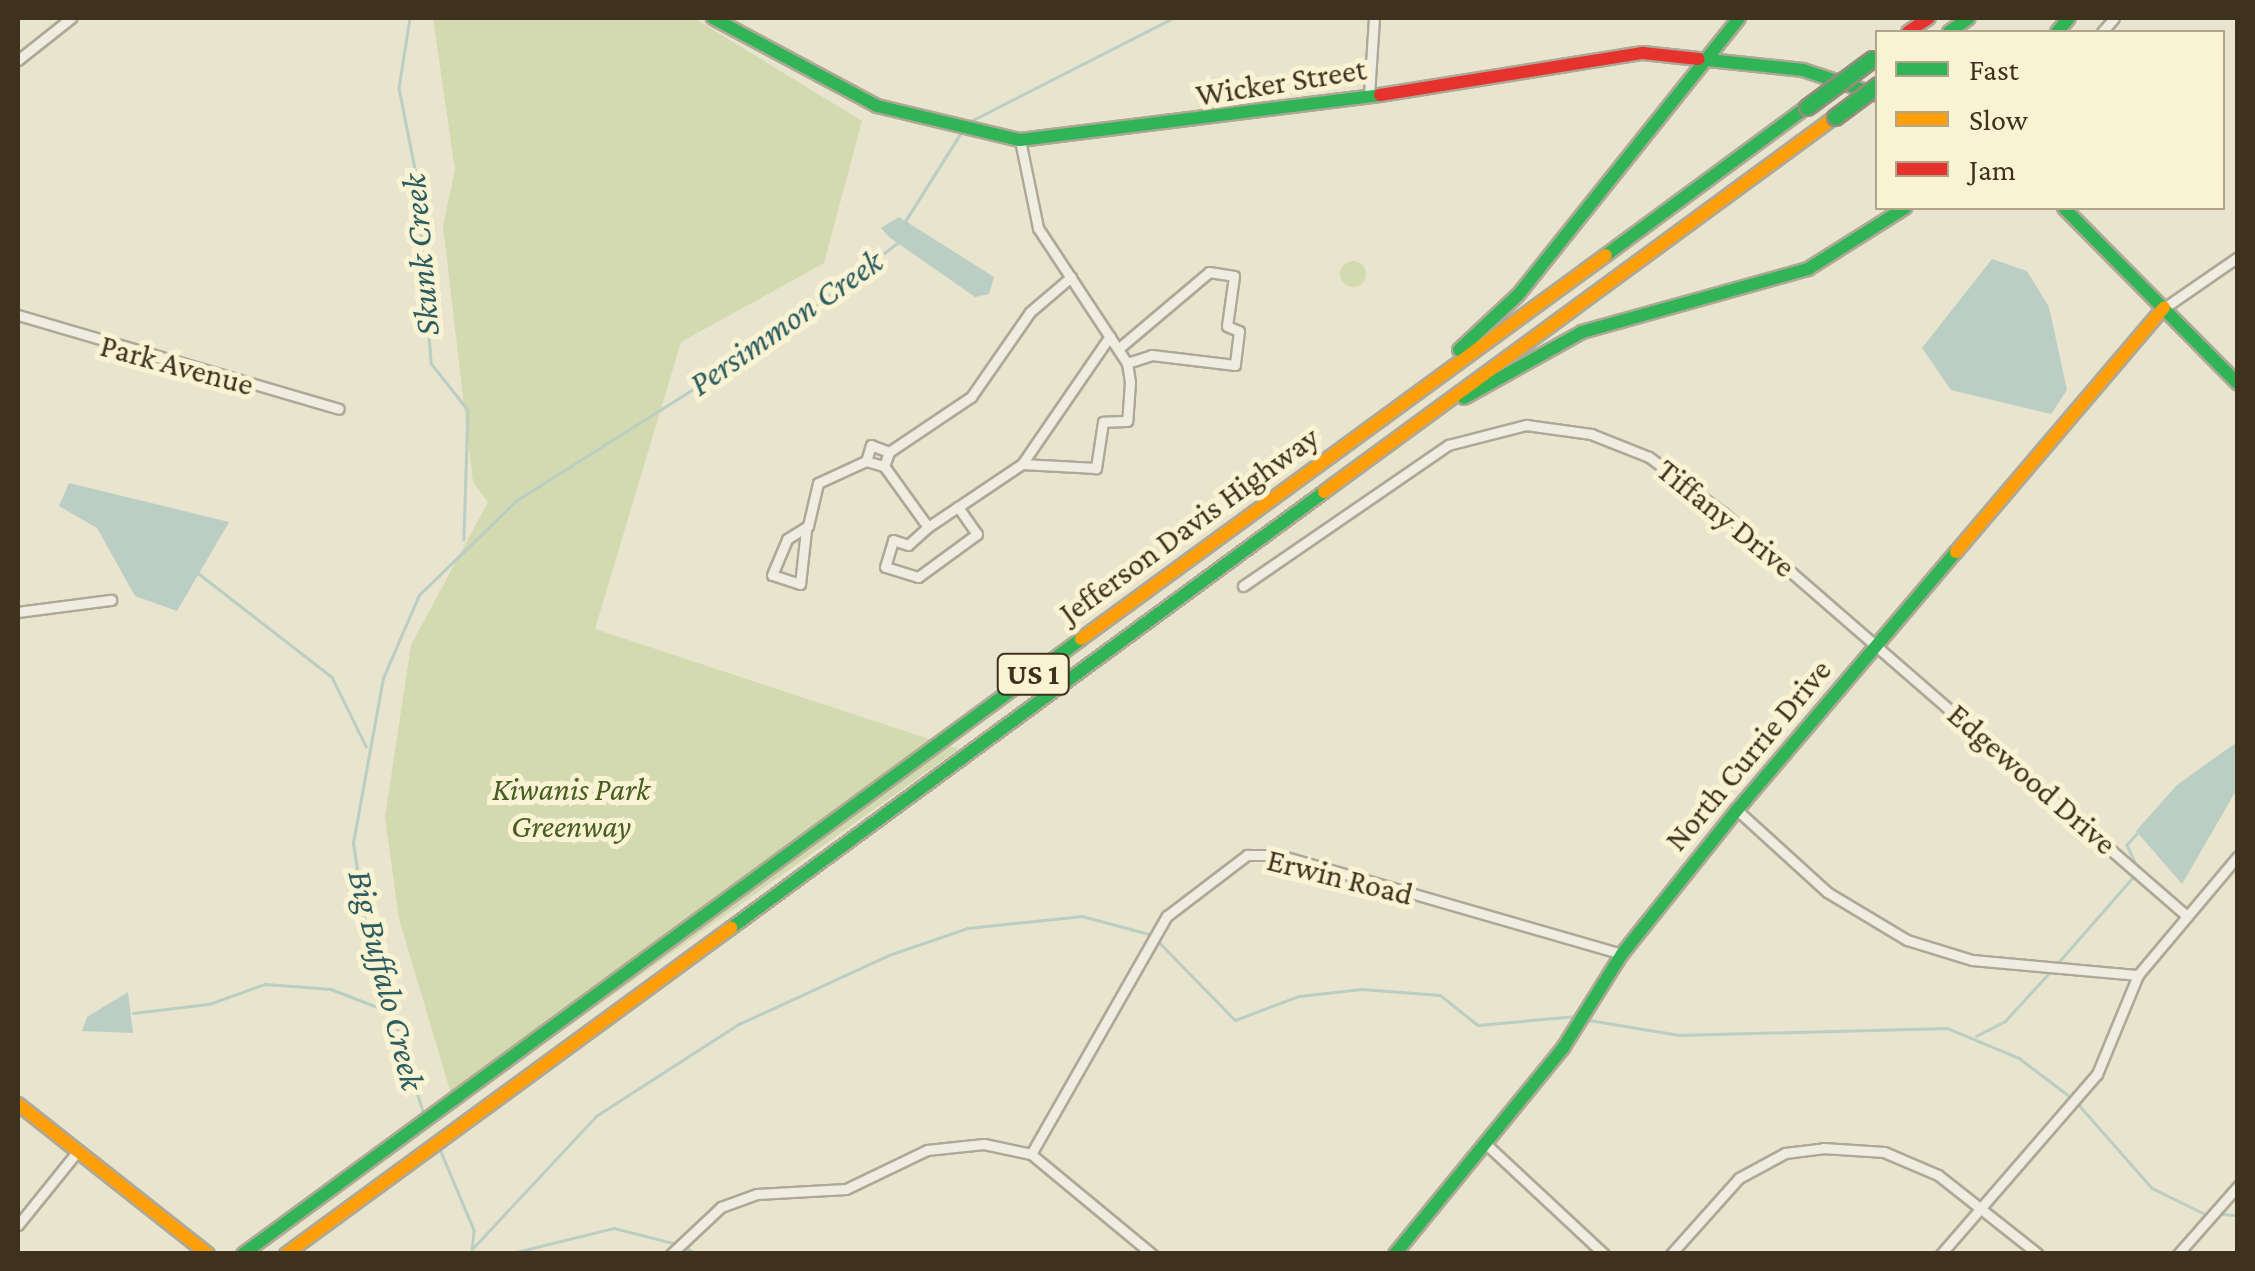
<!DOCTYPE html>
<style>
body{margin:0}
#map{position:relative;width:2255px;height:1271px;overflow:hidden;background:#e8e4ce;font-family:"Crimson Pro",serif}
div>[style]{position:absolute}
.green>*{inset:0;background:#d4daaf}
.round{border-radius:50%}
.water>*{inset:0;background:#bacec4}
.stream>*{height:2.5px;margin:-1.25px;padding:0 1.25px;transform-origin:1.25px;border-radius:1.25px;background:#bacec4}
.roads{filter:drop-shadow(2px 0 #aea897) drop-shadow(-2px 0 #aea897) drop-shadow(0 2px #aea897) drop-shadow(0 -2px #aea897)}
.street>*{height:9px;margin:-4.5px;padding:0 4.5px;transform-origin:4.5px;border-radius:4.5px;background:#efece1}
.fast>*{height:12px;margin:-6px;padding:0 6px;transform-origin:6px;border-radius:6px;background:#30b455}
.slow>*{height:12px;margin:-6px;padding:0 6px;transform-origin:6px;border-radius:6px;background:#ff9f0a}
.jam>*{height:12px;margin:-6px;padding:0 6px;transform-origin:6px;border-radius:6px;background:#e5322d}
.bridges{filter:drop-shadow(2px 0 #938d7e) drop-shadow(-2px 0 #938d7e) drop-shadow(0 2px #938d7e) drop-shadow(0 -2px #938d7e)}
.fast-bridge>*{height:15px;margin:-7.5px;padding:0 7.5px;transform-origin:7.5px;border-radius:7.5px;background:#30b455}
span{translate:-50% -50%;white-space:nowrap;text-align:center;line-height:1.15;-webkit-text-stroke:10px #f9f3d4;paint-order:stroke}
.shield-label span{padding:2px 8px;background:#f9f3d4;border:2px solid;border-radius:8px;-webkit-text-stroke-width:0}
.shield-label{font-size:30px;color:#3e311d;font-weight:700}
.street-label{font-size:32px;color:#3e311d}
.park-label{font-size:32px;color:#475d22;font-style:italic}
.water-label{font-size:35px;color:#2b5c5f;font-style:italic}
.frame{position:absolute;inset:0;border:20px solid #3e311d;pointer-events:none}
.legend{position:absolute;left:1875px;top:30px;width:350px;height:180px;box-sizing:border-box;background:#f9f3d4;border:2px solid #aea58b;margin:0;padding:12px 18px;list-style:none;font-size:30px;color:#3e311d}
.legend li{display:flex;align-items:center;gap:20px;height:50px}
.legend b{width:50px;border:2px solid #aea58b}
</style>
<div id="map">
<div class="green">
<div style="clip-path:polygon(433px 18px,694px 18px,862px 121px,824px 263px,681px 342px,595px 629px,959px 749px,455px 1107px,399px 919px,385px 817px,411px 645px,488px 502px,473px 482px,443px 226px,455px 170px)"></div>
<div class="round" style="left:1340px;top:261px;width:26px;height:26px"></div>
</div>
<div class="water">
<div style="clip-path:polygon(899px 217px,994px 277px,989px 294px,975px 297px,889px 237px,881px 228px)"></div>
<div style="clip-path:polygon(1992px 259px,2027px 271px,2049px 307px,2067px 390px,2051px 414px,1951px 390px,1922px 348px)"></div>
<div style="clip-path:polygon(69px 483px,229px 522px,177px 611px,135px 596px,97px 528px,59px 506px)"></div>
<div style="clip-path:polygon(2237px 742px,2237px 789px,2182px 884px,2136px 831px,2177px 785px)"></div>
<div style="clip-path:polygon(128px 992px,133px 1033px,82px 1031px,87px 1017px)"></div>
</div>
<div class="stream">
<div style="left:410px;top:18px;width:71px;rotate:98.9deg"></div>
<div style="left:399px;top:88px;width:93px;rotate:78.8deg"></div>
<div style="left:417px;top:179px;width:185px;rotate:85.6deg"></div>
<div style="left:431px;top:363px;width:60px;rotate:51.8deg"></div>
<div style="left:468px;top:410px;width:129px;rotate:91.8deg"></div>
<div style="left:967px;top:123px;width:231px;rotate:-27deg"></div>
<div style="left:904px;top:223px;width:105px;rotate:-57.8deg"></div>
<div style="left:198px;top:573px;width:170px;rotate:37.8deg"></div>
<div style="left:332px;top:677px;width:77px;rotate:63.8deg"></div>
<div style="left:2137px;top:834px;width:15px;rotate:132deg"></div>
<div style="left:2127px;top:845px;width:29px;rotate:65deg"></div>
<div style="left:1158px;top:941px;width:110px;rotate:45.7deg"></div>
<div style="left:1235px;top:1020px;width:68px;rotate:-20.6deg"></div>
<div style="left:1299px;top:996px;width:63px;rotate:-6.3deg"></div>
<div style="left:1362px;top:989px;width:78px;rotate:4.4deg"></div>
<div style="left:1440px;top:995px;width:48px;rotate:38.3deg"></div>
<div style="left:1478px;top:1025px;width:99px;rotate:-5.2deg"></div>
<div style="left:2056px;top:965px;width:117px;rotate:-48.8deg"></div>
<div style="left:133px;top:1013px;width:77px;rotate:-6.8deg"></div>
<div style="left:209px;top:1004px;width:59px;rotate:-19.7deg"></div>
<div style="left:265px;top:984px;width:66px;rotate:4.3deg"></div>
<div style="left:331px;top:989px;width:69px;rotate:21.3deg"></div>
<div style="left:1589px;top:1020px;width:91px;rotate:9.5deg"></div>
<div style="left:1679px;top:1035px;width:268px;rotate:-1.5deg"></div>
<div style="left:1947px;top:1028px;width:78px;rotate:22.6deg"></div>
<div style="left:2019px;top:1058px;width:61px;rotate:37.1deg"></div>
<div style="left:1976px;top:1036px;width:33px;rotate:-27deg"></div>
<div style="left:2005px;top:1021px;width:68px;rotate:-47.4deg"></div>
<div style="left:2080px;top:1106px;width:109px;rotate:48.7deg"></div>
<div style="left:2152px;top:1188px;width:57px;rotate:26.1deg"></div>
<div style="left:423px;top:1113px;width:194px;rotate:-107.1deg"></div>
<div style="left:366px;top:928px;width:86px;rotate:-98.7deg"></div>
<div style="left:353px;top:843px;width:168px;rotate:-79.7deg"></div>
<div style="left:383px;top:678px;width:90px;rotate:-66.6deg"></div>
<div style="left:419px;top:595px;width:136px;rotate:-44.1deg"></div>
<div style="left:517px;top:500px;width:302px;rotate:-32.2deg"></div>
<div style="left:773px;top:339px;width:160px;rotate:-37.7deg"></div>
<div style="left:439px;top:1147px;width:90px;rotate:67.1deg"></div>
<div style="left:474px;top:1230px;width:24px;rotate:95deg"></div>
<div style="left:2222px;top:1214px;width:16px;rotate:4deg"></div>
<div style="left:685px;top:1247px;width:13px;rotate:32deg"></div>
<div style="left:473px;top:1248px;width:180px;rotate:-47deg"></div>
<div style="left:596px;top:1116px;width:170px;rotate:-32.8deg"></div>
<div style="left:739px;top:1024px;width:165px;rotate:-24.7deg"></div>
<div style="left:889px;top:955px;width:83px;rotate:-18.9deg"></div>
<div style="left:968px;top:928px;width:115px;rotate:-6deg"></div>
<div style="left:1082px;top:916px;width:73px;rotate:15deg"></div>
<div style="left:508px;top:1254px;width:109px;rotate:-13.8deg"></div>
<div style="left:614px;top:1228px;width:65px;rotate:14.3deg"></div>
</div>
<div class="roads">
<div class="street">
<div style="left:2102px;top:32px;width:18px;rotate:-49deg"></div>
<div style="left:18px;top:60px;width:68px;rotate:-38.4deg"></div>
<div style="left:1369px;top:95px;width:77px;rotate:-86.3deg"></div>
<div style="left:1020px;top:140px;width:90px;rotate:78.4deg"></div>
<div style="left:1038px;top:228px;width:162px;rotate:56.6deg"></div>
<div style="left:1127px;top:363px;width:19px;rotate:81deg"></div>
<div style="left:1130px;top:382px;width:39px;rotate:94deg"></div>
<div style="left:1127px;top:421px;width:24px;rotate:178deg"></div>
<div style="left:1103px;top:422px;width:47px;rotate:98.7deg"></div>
<div style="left:1096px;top:468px;width:74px;rotate:-176.9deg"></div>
<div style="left:2164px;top:308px;width:90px;rotate:-34.6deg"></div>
<div style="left:18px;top:315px;width:334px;rotate:16.3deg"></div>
<div style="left:1118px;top:349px;width:119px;rotate:-40.2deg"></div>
<div style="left:1209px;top:272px;width:25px;rotate:9deg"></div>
<div style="left:1234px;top:276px;width:50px;rotate:98deg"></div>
<div style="left:1227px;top:326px;width:13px;rotate:23deg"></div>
<div style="left:1239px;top:331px;width:34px;rotate:97deg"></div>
<div style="left:1235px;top:365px;width:84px;rotate:-173.1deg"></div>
<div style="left:1152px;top:355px;width:26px;rotate:162deg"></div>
<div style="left:889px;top:452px;width:19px;rotate:-159deg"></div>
<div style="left:871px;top:445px;width:17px;rotate:107deg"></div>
<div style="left:866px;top:461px;width:19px;rotate:16deg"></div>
<div style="left:884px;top:466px;width:15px;rotate:-70deg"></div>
<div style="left:889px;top:452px;width:99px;rotate:-33.9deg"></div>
<div style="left:971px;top:397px;width:103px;rotate:-55.2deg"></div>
<div style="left:1030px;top:312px;width:54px;rotate:-40.5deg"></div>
<div style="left:884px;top:466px;width:75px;rotate:54.2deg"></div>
<div style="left:958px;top:507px;width:33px;rotate:55deg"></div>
<div style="left:977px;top:534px;width:73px;rotate:143.9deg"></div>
<div style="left:918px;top:577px;width:34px;rotate:-163deg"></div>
<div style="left:885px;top:567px;width:28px;rotate:-73deg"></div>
<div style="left:893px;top:540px;width:16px;rotate:18deg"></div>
<div style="left:908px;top:545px;width:27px;rotate:-42deg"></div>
<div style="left:928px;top:527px;width:36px;rotate:-34deg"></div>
<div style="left:958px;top:507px;width:77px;rotate:-33.9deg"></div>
<div style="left:1022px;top:464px;width:155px;rotate:-55.5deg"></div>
<div style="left:806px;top:530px;width:54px;rotate:96.3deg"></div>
<div style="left:800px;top:584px;width:29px;rotate:-162deg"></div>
<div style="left:772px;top:575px;width:39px;rotate:-67deg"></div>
<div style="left:787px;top:539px;width:25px;rotate:-32deg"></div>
<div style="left:808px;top:526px;width:44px;rotate:-76.9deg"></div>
<div style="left:818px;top:483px;width:53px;rotate:-24.6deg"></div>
<div style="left:1243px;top:586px;width:249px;rotate:-34.5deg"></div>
<div style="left:1448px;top:445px;width:81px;rotate:-14.4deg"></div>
<div style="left:1526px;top:425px;width:66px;rotate:7.9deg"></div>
<div style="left:1591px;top:434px;width:62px;rotate:21.6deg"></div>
<div style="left:1649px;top:457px;width:93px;rotate:37.1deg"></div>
<div style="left:1723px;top:513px;width:615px;rotate:40.98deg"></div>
<div style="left:18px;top:612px;width:94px;rotate:-7.4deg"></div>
<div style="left:1737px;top:810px;width:122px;rotate:42.3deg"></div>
<div style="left:1827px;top:892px;width:93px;rotate:31deg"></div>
<div style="left:1907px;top:940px;width:68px;rotate:17.1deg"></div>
<div style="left:1972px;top:960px;width:167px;rotate:5.2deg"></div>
<div style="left:1487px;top:1145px;width:160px;rotate:43deg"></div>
<div style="left:1031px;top:1154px;width:274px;rotate:-60.3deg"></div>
<div style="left:1167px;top:916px;width:101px;rotate:-37.3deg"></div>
<div style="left:1247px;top:855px;width:32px"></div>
<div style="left:1279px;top:855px;width:357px;rotate:16.1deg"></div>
<div style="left:18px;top:1225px;width:94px;rotate:-51.1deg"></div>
<div style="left:671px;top:1254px;width:69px;rotate:-43.2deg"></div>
<div style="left:721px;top:1207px;width:38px;rotate:-20deg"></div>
<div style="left:757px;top:1194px;width:89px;rotate:-3.2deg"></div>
<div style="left:846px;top:1189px;width:90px;rotate:-25.7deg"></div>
<div style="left:927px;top:1150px;width:57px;rotate:-6deg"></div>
<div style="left:984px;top:1144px;width:48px;rotate:12deg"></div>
<div style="left:1031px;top:1154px;width:157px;rotate:39.6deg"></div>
<div style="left:1671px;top:1254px;width:102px;rotate:-48.2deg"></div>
<div style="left:1739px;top:1178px;width:52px;rotate:-28.5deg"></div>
<div style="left:1785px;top:1153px;width:38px;rotate:-7deg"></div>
<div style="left:1823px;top:1148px;width:61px;rotate:3.8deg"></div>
<div style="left:1884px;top:1152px;width:59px;rotate:23.1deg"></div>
<div style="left:1938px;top:1175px;width:127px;rotate:38.3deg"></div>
<div style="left:1941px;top:1254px;width:238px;rotate:-49.1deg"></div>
<div style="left:2097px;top:1074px;width:107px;rotate:-67.5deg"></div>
<div style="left:2138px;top:975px;width:155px;rotate:-50deg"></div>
<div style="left:2178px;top:1254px;width:91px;rotate:-48.6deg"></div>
</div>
<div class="fast">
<div style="left:713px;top:18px;width:186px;rotate:28.2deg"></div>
<div style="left:877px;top:106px;width:147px;rotate:13.4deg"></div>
<div style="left:1020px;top:140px;width:363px;rotate:-7.1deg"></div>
<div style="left:1949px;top:32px;width:24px;rotate:-35deg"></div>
<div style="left:2057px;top:32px;width:18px;rotate:-49deg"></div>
<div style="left:1699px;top:59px;width:105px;rotate:6deg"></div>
<div style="left:1803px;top:70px;width:79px;rotate:18.4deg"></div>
<div style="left:2064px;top:208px;width:247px;rotate:45.3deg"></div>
<div style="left:1606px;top:255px;width:250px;rotate:-36.4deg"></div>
<div style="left:1459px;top:350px;width:81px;rotate:-43deg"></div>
<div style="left:1518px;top:295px;width:354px;rotate:-51.4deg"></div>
<div style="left:1464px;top:398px;width:135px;rotate:-29.2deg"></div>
<div style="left:1582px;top:332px;width:235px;rotate:-15.6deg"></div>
<div style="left:1808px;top:269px;width:115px;rotate:-32.2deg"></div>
<div style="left:731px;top:928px;width:736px;rotate:-36.32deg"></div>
<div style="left:243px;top:1254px;width:1039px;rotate:-36.27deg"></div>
<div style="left:1395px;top:1254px;width:266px;rotate:-50.8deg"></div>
<div style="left:1563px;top:1048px;width:111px;rotate:-57.9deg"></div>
<div style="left:1622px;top:954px;width:184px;rotate:-51.4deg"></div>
<div style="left:1737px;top:810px;width:338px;rotate:-49.7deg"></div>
</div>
<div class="slow">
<div style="left:1324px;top:492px;width:634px;rotate:-36.27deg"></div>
<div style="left:1956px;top:552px;width:321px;rotate:-49.6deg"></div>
<div style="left:1081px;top:639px;width:650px;rotate:-36.18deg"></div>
<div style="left:18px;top:1104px;width:242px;rotate:38.3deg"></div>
<div style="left:286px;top:1254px;width:552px;rotate:-36.23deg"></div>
</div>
<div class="jam">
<div style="left:1908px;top:32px;width:25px;rotate:-34deg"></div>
<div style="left:1380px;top:95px;width:266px;rotate:-9.1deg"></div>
<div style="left:1643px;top:53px;width:56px;rotate:6.1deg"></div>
</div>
</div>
<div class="bridges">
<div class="fast-bridge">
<div style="left:1807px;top:107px;width:81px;rotate:-36.4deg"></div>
<div style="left:1835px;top:117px;width:54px;rotate:-36.7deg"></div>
</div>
</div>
<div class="shield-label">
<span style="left:1033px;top:674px">US 1</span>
</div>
<div class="street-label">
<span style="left:1281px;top:82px;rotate:-9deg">Wicker Street</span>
<span style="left:177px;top:365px;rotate:15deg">Park Avenue</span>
<span style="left:1726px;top:518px;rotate:39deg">Tiffany Drive</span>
<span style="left:1189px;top:525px;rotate:-36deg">Jefferson Davis Highway</span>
<span style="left:1748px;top:755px;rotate:-50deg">North Currie Drive</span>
<span style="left:2032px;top:779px;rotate:41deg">Edgewood Drive</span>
<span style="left:1340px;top:877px;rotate:14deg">Erwin Road</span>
</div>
<div class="park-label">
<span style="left:571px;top:808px">Kiwanis Park<br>Greenway</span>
</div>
<div class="water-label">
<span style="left:421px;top:255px;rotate:-95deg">Skunk Creek</span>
<span style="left:786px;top:323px;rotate:-35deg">Persimmon Creek</span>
<span style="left:386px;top:980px;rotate:76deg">Big Buffalo Creek</span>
</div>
<div class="frame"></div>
<ul class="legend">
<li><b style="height:12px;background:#30b455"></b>Fast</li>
<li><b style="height:12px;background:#ff9f0a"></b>Slow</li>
<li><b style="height:12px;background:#e5322d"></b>Jam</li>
</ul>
</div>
